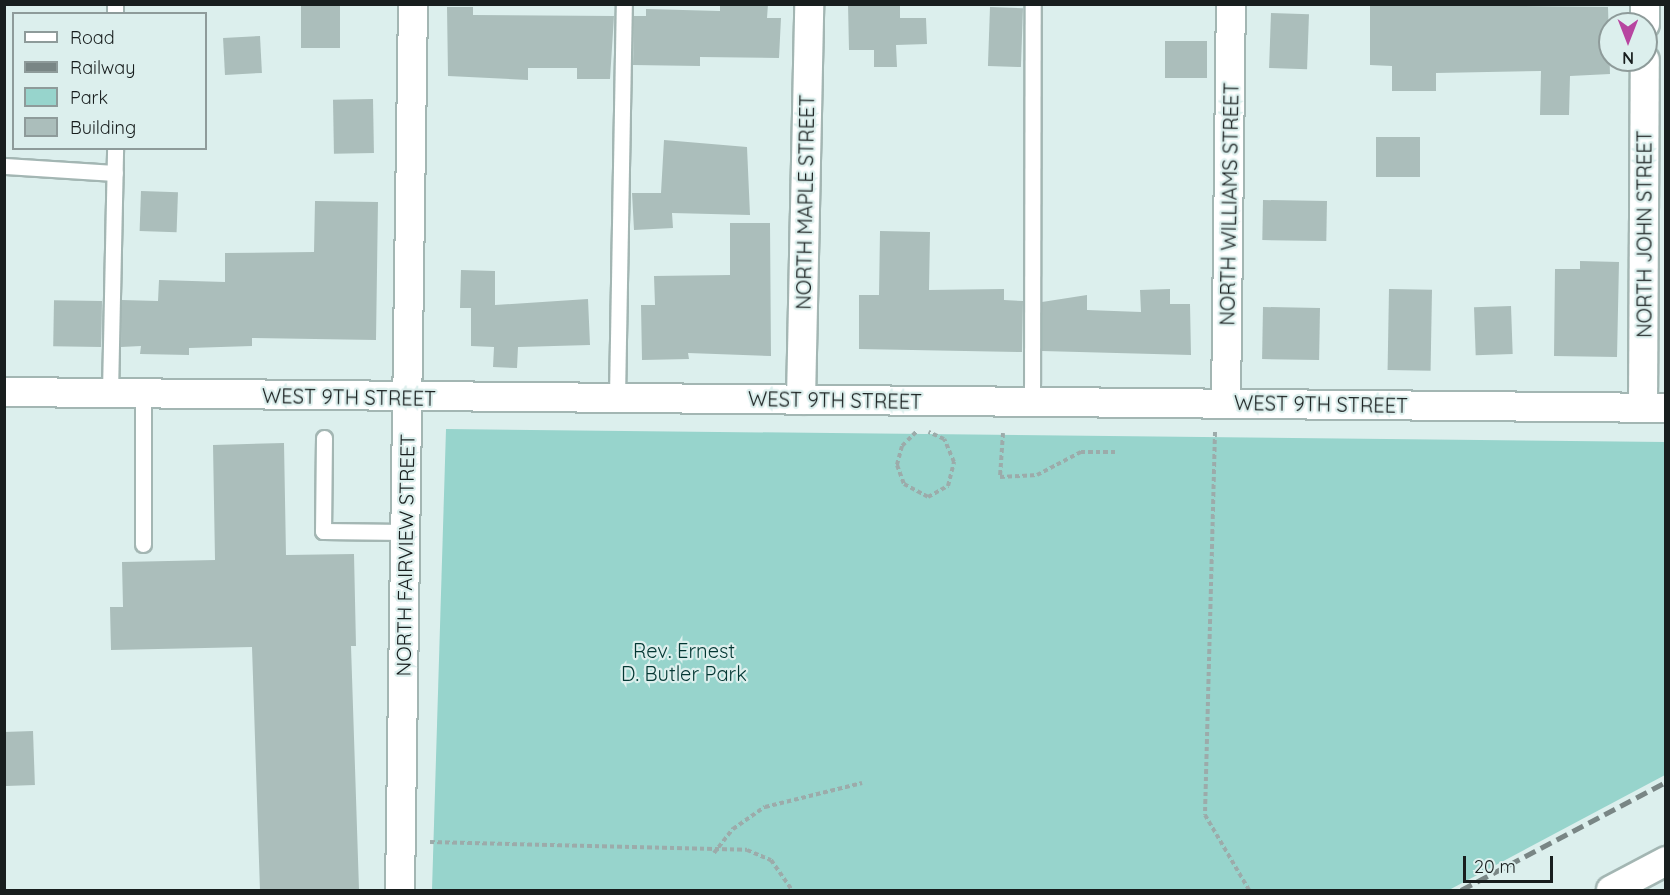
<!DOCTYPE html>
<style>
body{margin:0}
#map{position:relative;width:1670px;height:895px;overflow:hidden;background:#dcefed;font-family:Quicksand,sans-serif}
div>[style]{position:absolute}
.green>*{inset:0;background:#97d4cc}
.building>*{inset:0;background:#abbebb;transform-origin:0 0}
.path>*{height:4px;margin-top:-2px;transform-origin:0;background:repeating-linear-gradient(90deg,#9cabaa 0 4.5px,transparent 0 7.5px)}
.roads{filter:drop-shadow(2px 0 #a3b6b3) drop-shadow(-2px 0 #a3b6b3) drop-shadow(0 2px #a3b6b3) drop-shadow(0 -2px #a3b6b3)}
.service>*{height:15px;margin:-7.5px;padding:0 7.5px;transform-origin:7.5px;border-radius:7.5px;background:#fff}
.minor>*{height:28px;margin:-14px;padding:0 14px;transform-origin:14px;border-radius:14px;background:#fff}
.rail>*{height:4.5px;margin-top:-2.25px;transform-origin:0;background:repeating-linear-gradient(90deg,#798685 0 12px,transparent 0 18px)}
span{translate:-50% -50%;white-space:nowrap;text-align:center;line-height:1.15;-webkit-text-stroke:4.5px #dcefed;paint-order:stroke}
.street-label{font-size:20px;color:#181e1e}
.park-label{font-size:20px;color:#033733}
.frame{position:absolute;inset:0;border:6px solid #181e1e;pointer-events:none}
.legend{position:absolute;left:12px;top:12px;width:195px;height:138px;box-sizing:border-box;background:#dcefed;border:2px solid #8e9b9a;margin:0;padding:8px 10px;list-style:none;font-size:18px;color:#181e1e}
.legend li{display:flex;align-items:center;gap:12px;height:30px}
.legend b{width:30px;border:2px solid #8e9b9a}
.north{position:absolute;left:1598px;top:12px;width:60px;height:60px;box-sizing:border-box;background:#dcefed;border:2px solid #8e9b9a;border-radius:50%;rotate:180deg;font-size:16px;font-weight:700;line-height:24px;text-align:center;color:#181e1e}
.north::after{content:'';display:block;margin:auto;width:21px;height:27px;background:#b745a0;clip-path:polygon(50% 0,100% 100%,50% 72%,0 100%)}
.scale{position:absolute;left:1463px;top:856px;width:90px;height:27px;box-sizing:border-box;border:3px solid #181e1e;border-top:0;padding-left:8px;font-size:18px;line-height:21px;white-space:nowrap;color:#181e1e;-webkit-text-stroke:4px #dcefed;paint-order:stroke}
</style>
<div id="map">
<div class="green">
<div style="clip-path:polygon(446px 429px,1665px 442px,1665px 775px,1449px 890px,432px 890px)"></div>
</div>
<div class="building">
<div style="left:301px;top:4px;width:39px;height:44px"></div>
<div style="clip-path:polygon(720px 4px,768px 4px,767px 18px,781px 18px,779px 58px,700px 57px,700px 66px,633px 65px,634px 16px,646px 16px,646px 9px,720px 11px)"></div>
<div style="clip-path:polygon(848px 4px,900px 4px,900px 18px,926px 18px,927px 44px,896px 45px,897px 67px,874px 67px,874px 50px,849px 50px)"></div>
<div style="clip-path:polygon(1370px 4px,1608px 7px,1610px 74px,1570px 76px,1569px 115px,1540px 115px,1541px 71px,1436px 73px,1436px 91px,1392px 91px,1392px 66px,1370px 65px)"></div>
<div style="clip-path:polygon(447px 7px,473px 7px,473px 15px,614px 16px,610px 79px,577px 79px,577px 68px,528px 68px,528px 80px,448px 76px)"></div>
<div style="left:990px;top:7px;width:33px;height:59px;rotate:2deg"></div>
<div style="left:1271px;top:13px;width:38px;height:55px;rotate:2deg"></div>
<div style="left:260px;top:36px;width:37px;height:37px;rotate:87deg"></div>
<div style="left:1165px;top:41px;width:42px;height:37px"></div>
<div style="left:373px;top:99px;width:54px;height:40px;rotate:89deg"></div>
<div style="left:1376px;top:137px;width:44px;height:40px"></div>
<div style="clip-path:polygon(664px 140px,747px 147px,750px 215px,672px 213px,673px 228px,634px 230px,632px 193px,661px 193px)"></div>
<div style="left:141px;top:191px;width:37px;height:40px;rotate:2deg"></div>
<div style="left:1263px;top:200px;width:64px;height:40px;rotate:1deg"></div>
<div style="clip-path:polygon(315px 201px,378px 202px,376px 340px,252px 338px,252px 346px,189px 348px,189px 355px,140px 354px,141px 346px,121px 347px,122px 300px,158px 301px,159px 280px,225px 282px,225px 253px,314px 252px)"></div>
<div style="clip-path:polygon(730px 223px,770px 223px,771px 356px,688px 353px,689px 359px,642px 360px,641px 305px,655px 305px,654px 276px,730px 275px)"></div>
<div style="clip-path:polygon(880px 231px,930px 232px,929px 290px,1004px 289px,1004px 300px,1023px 301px,1022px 352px,859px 349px,859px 295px,879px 295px)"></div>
<div style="clip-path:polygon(1580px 261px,1619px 262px,1617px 357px,1554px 356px,1555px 269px,1580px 269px)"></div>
<div style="clip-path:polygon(461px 270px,495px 271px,495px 305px,588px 299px,590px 345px,518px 347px,517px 368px,493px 367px,494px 347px,471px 346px,471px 308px,460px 308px)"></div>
<div style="clip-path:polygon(1170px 289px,1170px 304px,1190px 304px,1191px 355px,1042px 351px,1042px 302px,1087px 295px,1087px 310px,1141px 312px,1140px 290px)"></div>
<div style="left:1389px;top:289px;width:43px;height:81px;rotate:1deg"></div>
<div style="left:102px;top:301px;width:46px;height:48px;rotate:91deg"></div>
<div style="left:1511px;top:306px;width:48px;height:37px;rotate:88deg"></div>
<div style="left:1263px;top:307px;width:57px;height:52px;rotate:1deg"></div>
<div style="clip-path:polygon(284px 443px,286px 555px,354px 554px,356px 646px,351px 646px,359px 889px,260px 891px,252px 647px,111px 650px,110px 607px,123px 607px,122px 562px,215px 560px,213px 445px)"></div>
<div style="left:33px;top:731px;width:54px;height:29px;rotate:88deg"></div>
</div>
<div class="path">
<div style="left:916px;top:432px;width:20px;rotate:135deg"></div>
<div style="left:902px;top:446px;width:20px;rotate:105deg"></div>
<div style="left:897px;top:465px;width:20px;rotate:70deg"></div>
<div style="left:904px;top:484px;width:27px;rotate:28deg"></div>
<div style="left:928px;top:497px;width:23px;rotate:-29deg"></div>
<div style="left:948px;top:486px;width:25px;rotate:-76deg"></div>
<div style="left:954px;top:462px;width:25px;rotate:-113deg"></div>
<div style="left:944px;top:439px;width:17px;rotate:-155deg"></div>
<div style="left:1215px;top:432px;width:383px;rotate:91.5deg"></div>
<div style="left:1205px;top:815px;width:87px;rotate:59.6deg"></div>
<div style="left:1003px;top:433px;width:44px;rotate:93.9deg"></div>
<div style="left:1000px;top:477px;width:37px;rotate:-3deg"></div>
<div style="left:1037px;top:475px;width:50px;rotate:-27.6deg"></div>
<div style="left:1081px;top:452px;width:37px"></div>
<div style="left:430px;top:842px;width:317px;rotate:1.4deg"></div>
<div style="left:747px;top:850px;width:26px;rotate:23deg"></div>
<div style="left:771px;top:860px;width:37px;rotate:55deg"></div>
<div style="left:714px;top:853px;width:31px;rotate:-52deg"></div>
<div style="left:733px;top:829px;width:39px;rotate:-35deg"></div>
<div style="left:765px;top:807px;width:100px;rotate:-13.9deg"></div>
</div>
<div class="roads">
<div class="service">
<div style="left:115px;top:14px;width:10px;rotate:-90deg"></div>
<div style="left:4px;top:166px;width:111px;rotate:3.6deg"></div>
<div style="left:110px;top:392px;width:244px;rotate:-88.8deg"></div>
<div style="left:617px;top:397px;width:393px;rotate:-89deg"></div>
<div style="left:1032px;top:402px;width:398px;rotate:-89.9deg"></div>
<div style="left:324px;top:438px;width:93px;rotate:90.6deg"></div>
<div style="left:323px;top:531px;width:82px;rotate:0.7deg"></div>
<div style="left:143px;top:544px;width:151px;rotate:-90deg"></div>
</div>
<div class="minor">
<div style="left:1645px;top:24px;width:20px;rotate:-90deg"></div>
<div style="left:4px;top:392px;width:1662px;rotate:0.55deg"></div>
<div style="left:801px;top:400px;width:396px;rotate:-88.8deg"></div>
<div style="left:1226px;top:403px;width:399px;rotate:-89.3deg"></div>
<div style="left:1643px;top:407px;width:347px;rotate:-89.7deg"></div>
<div style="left:400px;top:890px;width:886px;rotate:-89.16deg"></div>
<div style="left:1611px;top:890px;width:62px;rotate:-27.8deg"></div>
</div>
</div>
<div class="rail">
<div style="left:1461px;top:890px;width:232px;rotate:-27.8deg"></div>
</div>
<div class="street-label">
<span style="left:805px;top:202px;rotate:-89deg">NORTH MAPLE STREET</span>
<span style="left:1229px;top:204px;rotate:-89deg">NORTH WILLIAMS STREET</span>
<span style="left:1644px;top:234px;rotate:-90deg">NORTH JOHN STREET</span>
<span style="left:349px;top:397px;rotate:1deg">WEST 9TH STREET</span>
<span style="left:835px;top:400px;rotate:1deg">WEST 9TH STREET</span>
<span style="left:1321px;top:404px;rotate:1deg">WEST 9TH STREET</span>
<span style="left:405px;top:555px;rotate:-89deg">NORTH FAIRVIEW STREET</span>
</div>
<div class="park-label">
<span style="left:684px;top:662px">Rev. Ernest<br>D. Butler Park</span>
</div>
<div class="frame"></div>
<ul class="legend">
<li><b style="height:8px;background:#fff"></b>Road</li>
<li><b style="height:8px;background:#798685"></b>Railway</li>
<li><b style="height:16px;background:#97d4cc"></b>Park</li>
<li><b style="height:16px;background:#abbebb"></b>Building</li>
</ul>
<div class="north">N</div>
<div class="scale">20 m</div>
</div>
